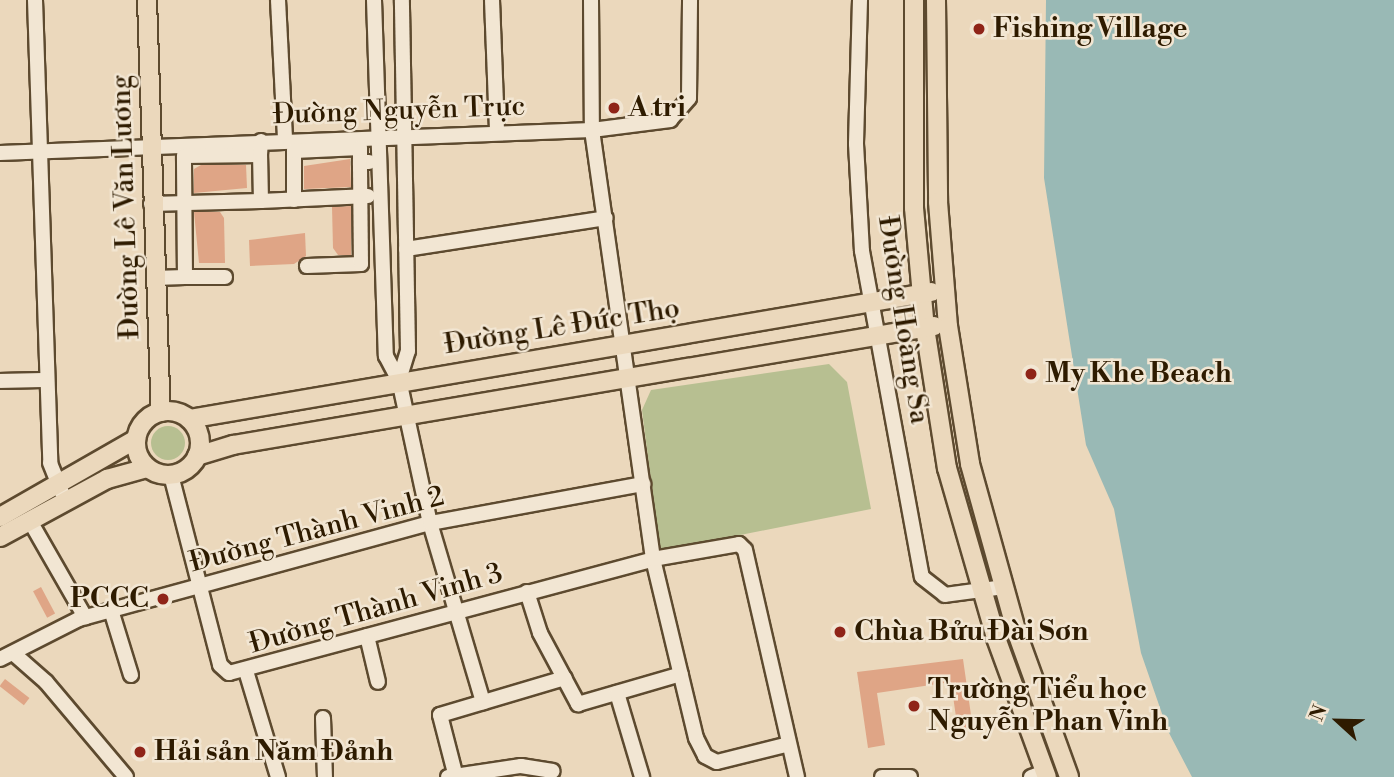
<!DOCTYPE html>
<meta charset="utf-8">
<style>
body{margin:0}
#map{position:relative;width:1394px;height:777px;overflow:hidden;background:#ebd8bc;font-family:"Libre Bodoni",serif}
div>[style]{position:absolute}
.green>*{inset:0;background:#b7bf91}
.round{border-radius:50%}
.water>*{inset:0;background:#99b9b5}
.building>*{inset:0;background:#dfa586;transform-origin:0 0}
.roads{filter:drop-shadow(2px 0 #5d4a2f) drop-shadow(-2px 0 #5d4a2f) drop-shadow(0 2px #5d4a2f) drop-shadow(0 -2px #5d4a2f)}
.minor>*{height:14px;margin:-7px;padding:0 7px;transform-origin:7px;border-radius:7px;background:#f2e6d3}
.major>*{height:18px;margin:-9px;padding:0 9px;transform-origin:9px;border-radius:9px;background:#ebd8bc}
.major>.ring{margin:-9px;padding:0;box-sizing:content-box;background:none;border:18px solid #ebd8bc;border-radius:50%}
.dots>*{width:19px;height:19px;translate:-50% -50%;box-sizing:border-box;border:4px solid #f2e6d3;border-radius:50%}
span{translate:-50% -50%;white-space:nowrap;text-align:center;line-height:1.15;-webkit-text-stroke:5px #f2e6d3;paint-order:stroke}
.poi-label{font-size:28px;color:#2e1b00;font-weight:700}
.left{translate:0 -50%;text-align:left}
.right{translate:-100% -50%;text-align:right}
.street-label{font-size:28px;color:#2e1b00}
.north{position:absolute;left:1303px;top:686px;width:70px;height:70px;-webkit-text-stroke:5px #f2e6d3;paint-order:stroke;rotate:292deg;font-size:19px;font-weight:700;line-height:28px;text-align:center;color:#2e1b00}
.north::after{content:'';display:block;margin:auto;width:24px;height:32px;background:#2e1b00;clip-path:polygon(50% 0,100% 100%,50% 72%,0 100%)}
</style>
<div id="map">
<div class="green">
<i style="clip-path:polygon(829px 364px,847px 382px,871px 509px,660px 551px,642px 410px,651px 390px)"></i>
<i class="round" style="left:151px;top:426px;width:34px;height:34px"></i>
</div>
<div class="water">
<i style="clip-path:polygon(1046px 0,1394px 0,1394px 777px,1192px 777px,1168px 731px,1141px 653px,1114px 509px,1086px 445px,1044px 178px)"></i>
</div>
<div class="building">
<i style="clip-path:polygon(350px 159px,351px 187px,304px 189px,304px 166px)"></i>
<i style="clip-path:polygon(201px 165px,246px 165px,247px 188px,194px 193px,194px 169px)"></i>
<i style="clip-path:polygon(351px 206px,351px 255px,338px 255px,333px 248px,332px 207px)"></i>
<i style="clip-path:polygon(194px 212px,220px 212px,224px 218px,225px 263px,199px 263px)"></i>
<i style="clip-path:polygon(305px 233px,306px 256px,294px 264px,250px 266px,249px 240px)"></i>
<i style="left:41px;top:587px;width:30px;height:9px;rotate:62deg"></i>
<i style="clip-path:polygon(963px 659px,973px 729px,958px 731px,951px 682px,877px 693px,885px 745px,868px 748px,857px 672px)"></i>
<i style="left:5px;top:679px;width:31px;height:9px;rotate:38deg"></i>
</div>
<div class="roads">
<div class="minor">
<i style="left:35px;top:0;width:463px;rotate:88.1deg"></i>
<i style="left:50px;top:463px;width:32px;rotate:68deg"></i>
<i style="left:278px;top:0;width:139px;rotate:87.1deg"></i>
<i style="left:374px;top:0;width:356px;rotate:88.1deg"></i>
<i style="left:386px;top:356px;width:27px;rotate:62deg"></i>
<i style="left:399px;top:380px;width:146px;rotate:77.8deg"></i>
<i style="left:430px;top:523px;width:187px;rotate:73.5deg"></i>
<i style="left:492px;top:0;width:133px;rotate:87.8deg"></i>
<i style="left:591px;top:0;width:130px;rotate:89.6deg"></i>
<i style="left:592px;top:130px;width:433px;rotate:81.9deg"></i>
<i style="left:653px;top:559px;width:184px;rotate:76.5deg"></i>
<i style="left:696px;top:738px;width:20px;rotate:63deg"></i>
<i style="left:705px;top:756px;width:13px;rotate:27deg"></i>
<i style="left:717px;top:762px;width:74px;rotate:-14deg"></i>
<i style="left:860px;top:0;width:144px;rotate:91.6deg"></i>
<i style="left:856px;top:144px;width:107px;rotate:86.8deg"></i>
<i style="left:862px;top:251px;width:331px;rotate:79.6deg"></i>
<i style="left:922px;top:577px;width:29px;rotate:38deg"></i>
<i style="left:945px;top:595px;width:60px;rotate:-7.7deg"></i>
<i style="left:0;top:153px;width:592px;rotate:-2.22deg"></i>
<i style="left:592px;top:130px;width:79px;rotate:-7.3deg"></i>
<i style="left:670px;top:120px;width:29px;rotate:-49deg"></i>
<i style="left:689px;top:98px;width:98px;rotate:-89.4deg"></i>
<i style="left:294px;top:200px;width:49px;rotate:-90deg"></i>
<i style="left:294px;top:151px;width:66px;rotate:-2.6deg"></i>
<i style="left:360px;top:148px;width:14px;rotate:90deg"></i>
<i style="left:360px;top:162px;width:9px"></i>
<i style="left:261px;top:201px;width:107px;rotate:-2.7deg"></i>
<i style="left:151px;top:204px;width:110px;rotate:-1.6deg"></i>
<i style="left:261px;top:201px;width:46px;rotate:-91.2deg"></i>
<i style="left:406px;top:249px;width:202px;rotate:-8.8deg"></i>
<i style="left:307px;top:266px;width:54px;rotate:-2.1deg"></i>
<i style="left:361px;top:264px;width:102px;rotate:-90.6deg"></i>
<i style="left:225px;top:277px;width:40px;rotate:180deg"></i>
<i style="left:185px;top:277px;width:121px;rotate:-90.5deg"></i>
<i style="left:184px;top:156px;width:76px;rotate:-0.8deg"></i>
<i style="left:260px;top:155px;width:14px;rotate:-86deg"></i>
<i style="left:154px;top:278px;width:31px;rotate:-2deg"></i>
<i style="left:399px;top:380px;width:30px;rotate:-73deg"></i>
<i style="left:408px;top:351px;width:351px;rotate:-91deg"></i>
<i style="left:0;top:381px;width:47px;rotate:-1.2deg"></i>
<i style="left:171px;top:475px;width:196px;rotate:75.5deg"></i>
<i style="left:220px;top:665px;width:12px;rotate:42deg"></i>
<i style="left:229px;top:673px;width:439px;rotate:-15deg"></i>
<i style="left:653px;top:559px;width:87px;rotate:-9.9deg"></i>
<i style="left:739px;top:544px;width:8px;rotate:45deg"></i>
<i style="left:745px;top:550px;width:233px;rotate:77.1deg"></i>
<i style="left:30px;top:521px;width:111px;rotate:60.2deg"></i>
<i style="left:527px;top:592px;width:43px;rotate:72.4deg"></i>
<i style="left:540px;top:633px;width:81px;rotate:61.8deg"></i>
<i style="left:578px;top:704px;width:107px;rotate:-16.2deg"></i>
<i style="left:111px;top:610px;width:68px;rotate:72.9deg"></i>
<i style="left:367px;top:636px;width:47px;rotate:76.6deg"></i>
<i style="left:13px;top:653px;width:44px;rotate:41.3deg"></i>
<i style="left:46px;top:682px;width:124px;rotate:49.9deg"></i>
<i style="left:0;top:659px;width:89px;rotate:-26.9deg"></i>
<i style="left:79px;top:619px;width:364px;rotate:-15.3deg"></i>
<i style="left:430px;top:523px;width:217px;rotate:-10.4deg"></i>
<i style="left:246px;top:671px;width:111px;rotate:73.2deg"></i>
<i style="left:617px;top:693px;width:88px;rotate:73.4deg"></i>
<i style="left:323px;top:718px;width:59px;rotate:88.1deg"></i>
<i style="left:448px;top:777px;width:74px;rotate:-8.6deg"></i>
<i style="left:521px;top:766px;width:32px;rotate:9deg"></i>
<i style="left:456px;top:777px;width:64px;rotate:-104.5deg"></i>
<i style="left:440px;top:715px;width:130px;rotate:-16.5deg"></i>
<i style="left:882px;top:777px;width:28px"></i>
<i style="left:1031px;top:777px;width:15px;rotate:-20deg"></i>
</div>
<div class="major">
<i style="left:147px;top:0;width:412px;rotate:88.1deg"></i>
<i style="left:914px;top:0;width:208px;rotate:90deg"></i>
<i style="left:914px;top:208px;width:121px;rotate:84.8deg"></i>
<i style="left:925px;top:328px;width:142px;rotate:81.1deg"></i>
<i style="left:947px;top:468px;width:177px;rotate:73.9deg"></i>
<i style="left:996px;top:638px;width:148px;rotate:69.9deg"></i>
<i style="left:936px;top:0;width:202px;rotate:89.4deg"></i>
<i style="left:938px;top:202px;width:124px;rotate:85.4deg"></i>
<i style="left:948px;top:326px;width:140px;rotate:80.9deg"></i>
<i style="left:970px;top:464px;width:175px;rotate:74.5deg"></i>
<i style="left:1017px;top:633px;width:153px;rotate:70.1deg"></i>
<i class="ring" style="left:136px;top:411px;width:46px;height:46px"></i>
<i style="left:189px;top:419px;width:753px;rotate:-9.71deg"></i>
<i style="left:197px;top:456px;width:38px;rotate:-17deg"></i>
<i style="left:233px;top:445px;width:711px;rotate:-9.63deg"></i>
<i style="left:0;top:517px;width:157px;rotate:-29.8deg"></i>
<i style="left:0;top:537px;width:122px;rotate:-28.5deg"></i>
<i style="left:107px;top:479px;width:41px;rotate:-15.4deg"></i>
</div>
</div>
<div class="dots">
<i style="left:979px;top:29px;background:#8f2418"></i>
<i style="left:614px;top:108px;background:#8f2418"></i>
<i style="left:1031px;top:374px;background:#8f2418"></i>
<i style="left:163px;top:599px;background:#8f2418"></i>
<i style="left:840px;top:632px;background:#8f2418"></i>
<i style="left:914px;top:706px;background:#8f2418"></i>
<i style="left:140px;top:752px;background:#8f2418"></i>
</div>
<div class="poi-label">
<span class="left" style="left:993px;top:29px">Fishing Village</span>
<span class="left" style="left:628px;top:108px">A tri</span>
<span class="left" style="left:1045px;top:374px">My Khe Beach</span>
<span class="right" style="left:149px;top:599px">PCCC</span>
<span class="left" style="left:854px;top:632px">Chùa Bửu Đài Sơn</span>
<span class="left" style="left:928px;top:706px">Trường Tiểu học<br>Nguyễn Phan Vinh</span>
<span class="left" style="left:154px;top:752px">Hải sản Năm Đảnh</span>
</div>
<div class="street-label">
<span style="left:399px;top:111px;rotate:-2deg">Đường Nguyễn Trực</span>
<span style="left:126px;top:207px;rotate:-92deg">Đường Lê Văn Lương</span>
<span style="left:903px;top:320px;rotate:81deg">Đường Hoàng Sa</span>
<span style="left:562px;top:327px;rotate:-9deg">Đường Lê Đức Thọ</span>
<span style="left:317px;top:530px;rotate:-15deg">Đường Thành Vinh 2</span>
<span style="left:376px;top:609px;rotate:-16deg">Đường Thành Vinh 3</span>
</div>
<div class="north">N</div>
</div>
